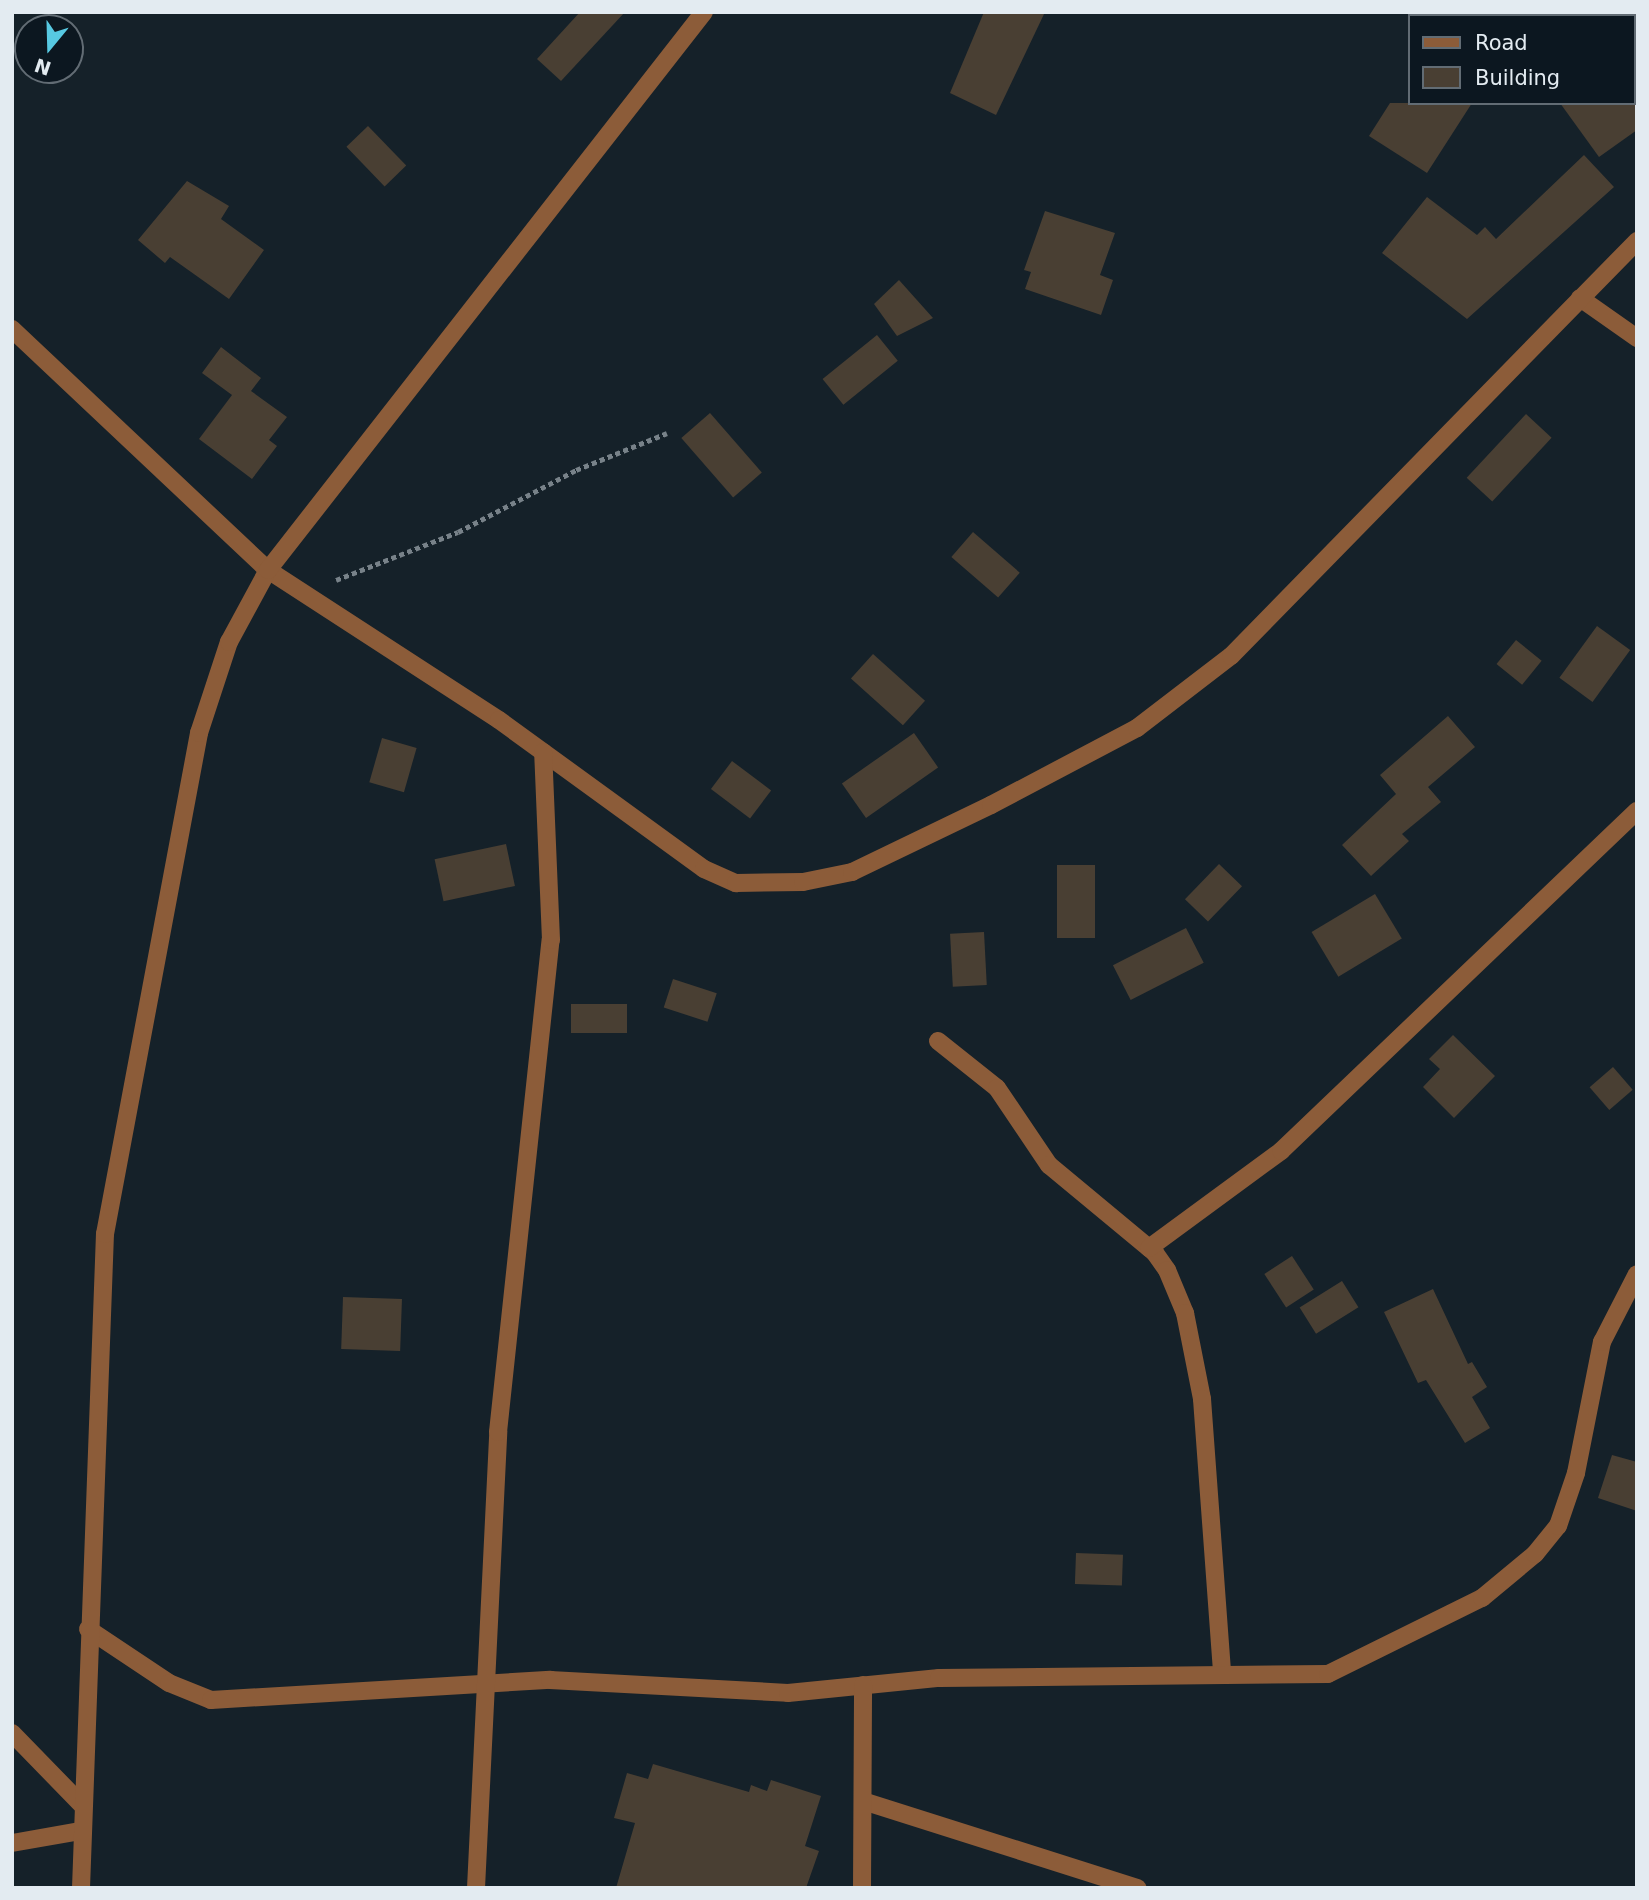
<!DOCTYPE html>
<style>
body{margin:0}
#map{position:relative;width:1649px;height:1900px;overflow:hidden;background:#152129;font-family:"DejaVu Sans",sans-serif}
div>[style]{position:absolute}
.building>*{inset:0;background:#493f33;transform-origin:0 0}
.path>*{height:4.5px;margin-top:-2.25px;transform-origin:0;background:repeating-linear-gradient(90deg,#788289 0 5px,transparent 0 8.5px)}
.street>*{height:18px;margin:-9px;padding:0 9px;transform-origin:9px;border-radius:9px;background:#8c5c39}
span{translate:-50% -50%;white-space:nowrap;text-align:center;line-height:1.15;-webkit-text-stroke:5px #0c1720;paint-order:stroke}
.frame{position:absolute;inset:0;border:14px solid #e3ebf1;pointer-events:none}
.legend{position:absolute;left:1408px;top:14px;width:228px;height:91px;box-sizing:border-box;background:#0c1720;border:2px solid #626c74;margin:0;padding:9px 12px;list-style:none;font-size:21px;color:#e3ebf1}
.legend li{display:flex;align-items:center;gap:14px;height:35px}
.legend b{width:35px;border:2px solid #626c74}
.north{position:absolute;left:14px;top:14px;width:70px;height:70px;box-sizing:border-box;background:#0c1720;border:2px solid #626c74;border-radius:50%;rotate:199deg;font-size:19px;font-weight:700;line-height:28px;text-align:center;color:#e3ebf1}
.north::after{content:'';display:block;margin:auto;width:24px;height:32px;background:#57c9e2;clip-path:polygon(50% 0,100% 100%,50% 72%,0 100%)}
</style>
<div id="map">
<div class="building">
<i style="clip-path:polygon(580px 12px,625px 12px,561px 81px,537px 59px)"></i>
<i style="clip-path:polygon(984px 12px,1045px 12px,996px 115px,950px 93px)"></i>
<i style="clip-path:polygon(1390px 103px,1472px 103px,1427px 173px,1369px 136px)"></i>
<i style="clip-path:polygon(1560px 103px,1637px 103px,1637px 130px,1599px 157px)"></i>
<i style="left:368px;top:126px;width:55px;height:30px;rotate:46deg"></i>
<i style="clip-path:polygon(1584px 155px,1614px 187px,1467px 319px,1382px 253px,1427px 197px,1477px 235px,1485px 227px,1496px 239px)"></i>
<i style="clip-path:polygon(187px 181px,229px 206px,221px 219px,264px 250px,229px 299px,170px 257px,165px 263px,138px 240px)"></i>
<i style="clip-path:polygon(1045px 211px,1115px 233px,1100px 275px,1113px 280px,1101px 315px,1025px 289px,1031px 272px,1024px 270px)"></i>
<i style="clip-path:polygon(899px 280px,933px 318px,897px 336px,874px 304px)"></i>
<i style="left:877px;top:335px;width:33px;height:70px;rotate:51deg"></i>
<i style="clip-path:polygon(221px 347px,261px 378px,251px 391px,287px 417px,269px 440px,277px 446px,252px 479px,199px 439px,232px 395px,202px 373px)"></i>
<i style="left:710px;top:413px;width:79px;height:38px;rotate:49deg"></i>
<i style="left:1526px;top:414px;width:35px;height:87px;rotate:43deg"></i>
<i style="left:973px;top:532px;width:62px;height:33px;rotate:41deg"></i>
<i style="left:1597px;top:626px;width:41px;height:64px;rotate:36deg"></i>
<i style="left:1516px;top:640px;width:33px;height:31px;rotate:39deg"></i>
<i style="left:873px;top:654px;width:70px;height:33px;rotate:42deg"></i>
<i style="clip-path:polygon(1448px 716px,1475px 747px,1428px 787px,1441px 802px,1402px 834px,1409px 841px,1371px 876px,1342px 845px,1396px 794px,1380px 775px)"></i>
<i style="left:914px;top:733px;width:42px;height:88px;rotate:55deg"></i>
<i style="left:382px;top:738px;width:36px;height:46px;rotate:16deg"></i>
<i style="left:732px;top:761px;width:49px;height:35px;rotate:37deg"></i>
<i style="left:506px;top:844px;width:43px;height:73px;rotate:78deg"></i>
<i style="left:1219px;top:864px;width:32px;height:49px;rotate:44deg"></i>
<i style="left:1057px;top:865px;width:38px;height:73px"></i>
<i style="left:1375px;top:894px;width:52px;height:74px;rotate:59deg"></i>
<i style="left:1186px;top:928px;width:39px;height:82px;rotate:63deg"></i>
<i style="left:984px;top:932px;width:53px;height:34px;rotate:87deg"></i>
<i style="left:673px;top:979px;width:46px;height:30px;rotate:18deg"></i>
<i style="left:571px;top:1004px;width:56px;height:29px"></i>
<i style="clip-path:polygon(1453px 1035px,1495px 1076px,1454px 1118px,1423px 1087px,1440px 1069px,1429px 1059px)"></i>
<i style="left:1613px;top:1067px;width:30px;height:31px;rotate:49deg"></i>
<i style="left:1292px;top:1256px;width:40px;height:33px;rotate:57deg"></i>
<i style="left:1342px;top:1281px;width:31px;height:50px;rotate:58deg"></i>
<i style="clip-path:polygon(1433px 1289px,1468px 1364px,1472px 1362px,1487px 1387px,1472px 1397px,1490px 1428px,1465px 1443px,1426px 1380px,1418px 1383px,1384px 1312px)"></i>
<i style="left:343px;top:1297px;width:59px;height:52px;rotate:2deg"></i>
<i style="clip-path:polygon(1612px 1455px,1637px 1462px,1637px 1511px,1598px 1498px)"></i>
<i style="left:1076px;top:1553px;width:47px;height:31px;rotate:2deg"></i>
<i style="clip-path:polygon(653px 1764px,749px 1792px,751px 1785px,767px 1791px,771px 1780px,821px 1796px,805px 1846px,819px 1851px,806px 1888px,616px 1888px,635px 1823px,614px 1818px,627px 1773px,648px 1779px)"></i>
</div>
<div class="path">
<i style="left:336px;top:580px;width:131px;rotate:-21.5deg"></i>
<i style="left:458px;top:532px;width:133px;rotate:-27.7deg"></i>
<i style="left:576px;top:470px;width:98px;rotate:-22.1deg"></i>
</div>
<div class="street">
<i style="left:1580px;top:298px;width:70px;rotate:35.1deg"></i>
<i style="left:12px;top:329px;width:352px;rotate:43.3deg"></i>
<i style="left:268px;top:570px;width:275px;rotate:33deg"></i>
<i style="left:499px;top:720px;width:253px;rotate:36deg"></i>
<i style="left:704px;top:869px;width:35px;rotate:24deg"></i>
<i style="left:736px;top:883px;width:67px;rotate:-0.9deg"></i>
<i style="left:803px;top:882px;width:50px;rotate:-11.5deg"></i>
<i style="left:852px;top:872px;width:154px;rotate:-25.7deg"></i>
<i style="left:991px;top:805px;width:165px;rotate:-27.8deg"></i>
<i style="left:1137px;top:728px;width:118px;rotate:-37.5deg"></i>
<i style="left:1231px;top:656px;width:581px;rotate:-45.63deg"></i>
<i style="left:938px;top:1041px;width:75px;rotate:38.5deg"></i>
<i style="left:997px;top:1088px;width:93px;rotate:56deg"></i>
<i style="left:1049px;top:1165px;width:138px;rotate:39.7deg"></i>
<i style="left:1155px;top:1253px;width:21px;rotate:55deg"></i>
<i style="left:1167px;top:1270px;width:47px;rotate:67.3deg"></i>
<i style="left:1185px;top:1313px;width:88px;rotate:78.8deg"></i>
<i style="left:1202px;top:1399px;width:276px;rotate:85.8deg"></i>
<i style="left:1149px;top:1248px;width:164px;rotate:-36.3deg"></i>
<i style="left:1281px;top:1151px;width:492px;rotate:-43.7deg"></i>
<i style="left:88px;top:1629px;width:97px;rotate:33.7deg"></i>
<i style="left:169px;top:1683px;width:45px;rotate:22deg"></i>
<i style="left:211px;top:1700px;width:340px;rotate:-3.4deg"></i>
<i style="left:550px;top:1680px;width:238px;rotate:3.1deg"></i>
<i style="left:788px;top:1693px;width:152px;rotate:-5.7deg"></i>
<i style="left:939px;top:1678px;width:389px;rotate:-0.6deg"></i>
<i style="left:1328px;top:1674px;width:172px;rotate:-26.3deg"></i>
<i style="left:1482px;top:1598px;width:69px;rotate:-39.7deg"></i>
<i style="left:1535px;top:1554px;width:36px;rotate:-51deg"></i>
<i style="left:1558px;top:1526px;width:56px;rotate:-71.2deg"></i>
<i style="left:1576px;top:1473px;width:134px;rotate:-78.8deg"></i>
<i style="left:1602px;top:1342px;width:76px;rotate:-62.8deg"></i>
<i style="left:12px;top:1733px;width:99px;rotate:45.8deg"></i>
<i style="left:863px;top:1801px;width:288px;rotate:17.6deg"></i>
<i style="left:12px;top:1843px;width:70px;rotate:-9.9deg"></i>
<i style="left:81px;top:1888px;width:654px;rotate:-87.9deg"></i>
<i style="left:105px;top:1234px;width:510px;rotate:-79.37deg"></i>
<i style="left:199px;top:733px;width:96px;rotate:-71.8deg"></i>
<i style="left:229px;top:642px;width:82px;rotate:-61.6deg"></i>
<i style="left:268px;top:570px;width:708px;rotate:-52deg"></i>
<i style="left:476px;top:1888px;width:457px;rotate:-87.2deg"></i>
<i style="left:498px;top:1432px;width:495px;rotate:-83.9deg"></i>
<i style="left:551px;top:940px;width:188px;rotate:-92.4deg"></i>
<i style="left:862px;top:1888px;width:203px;rotate:-89.7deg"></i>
</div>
<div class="frame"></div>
<ul class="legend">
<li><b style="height:9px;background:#8c5c39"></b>Road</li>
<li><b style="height:19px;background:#493f33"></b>Building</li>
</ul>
<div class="north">N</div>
</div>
